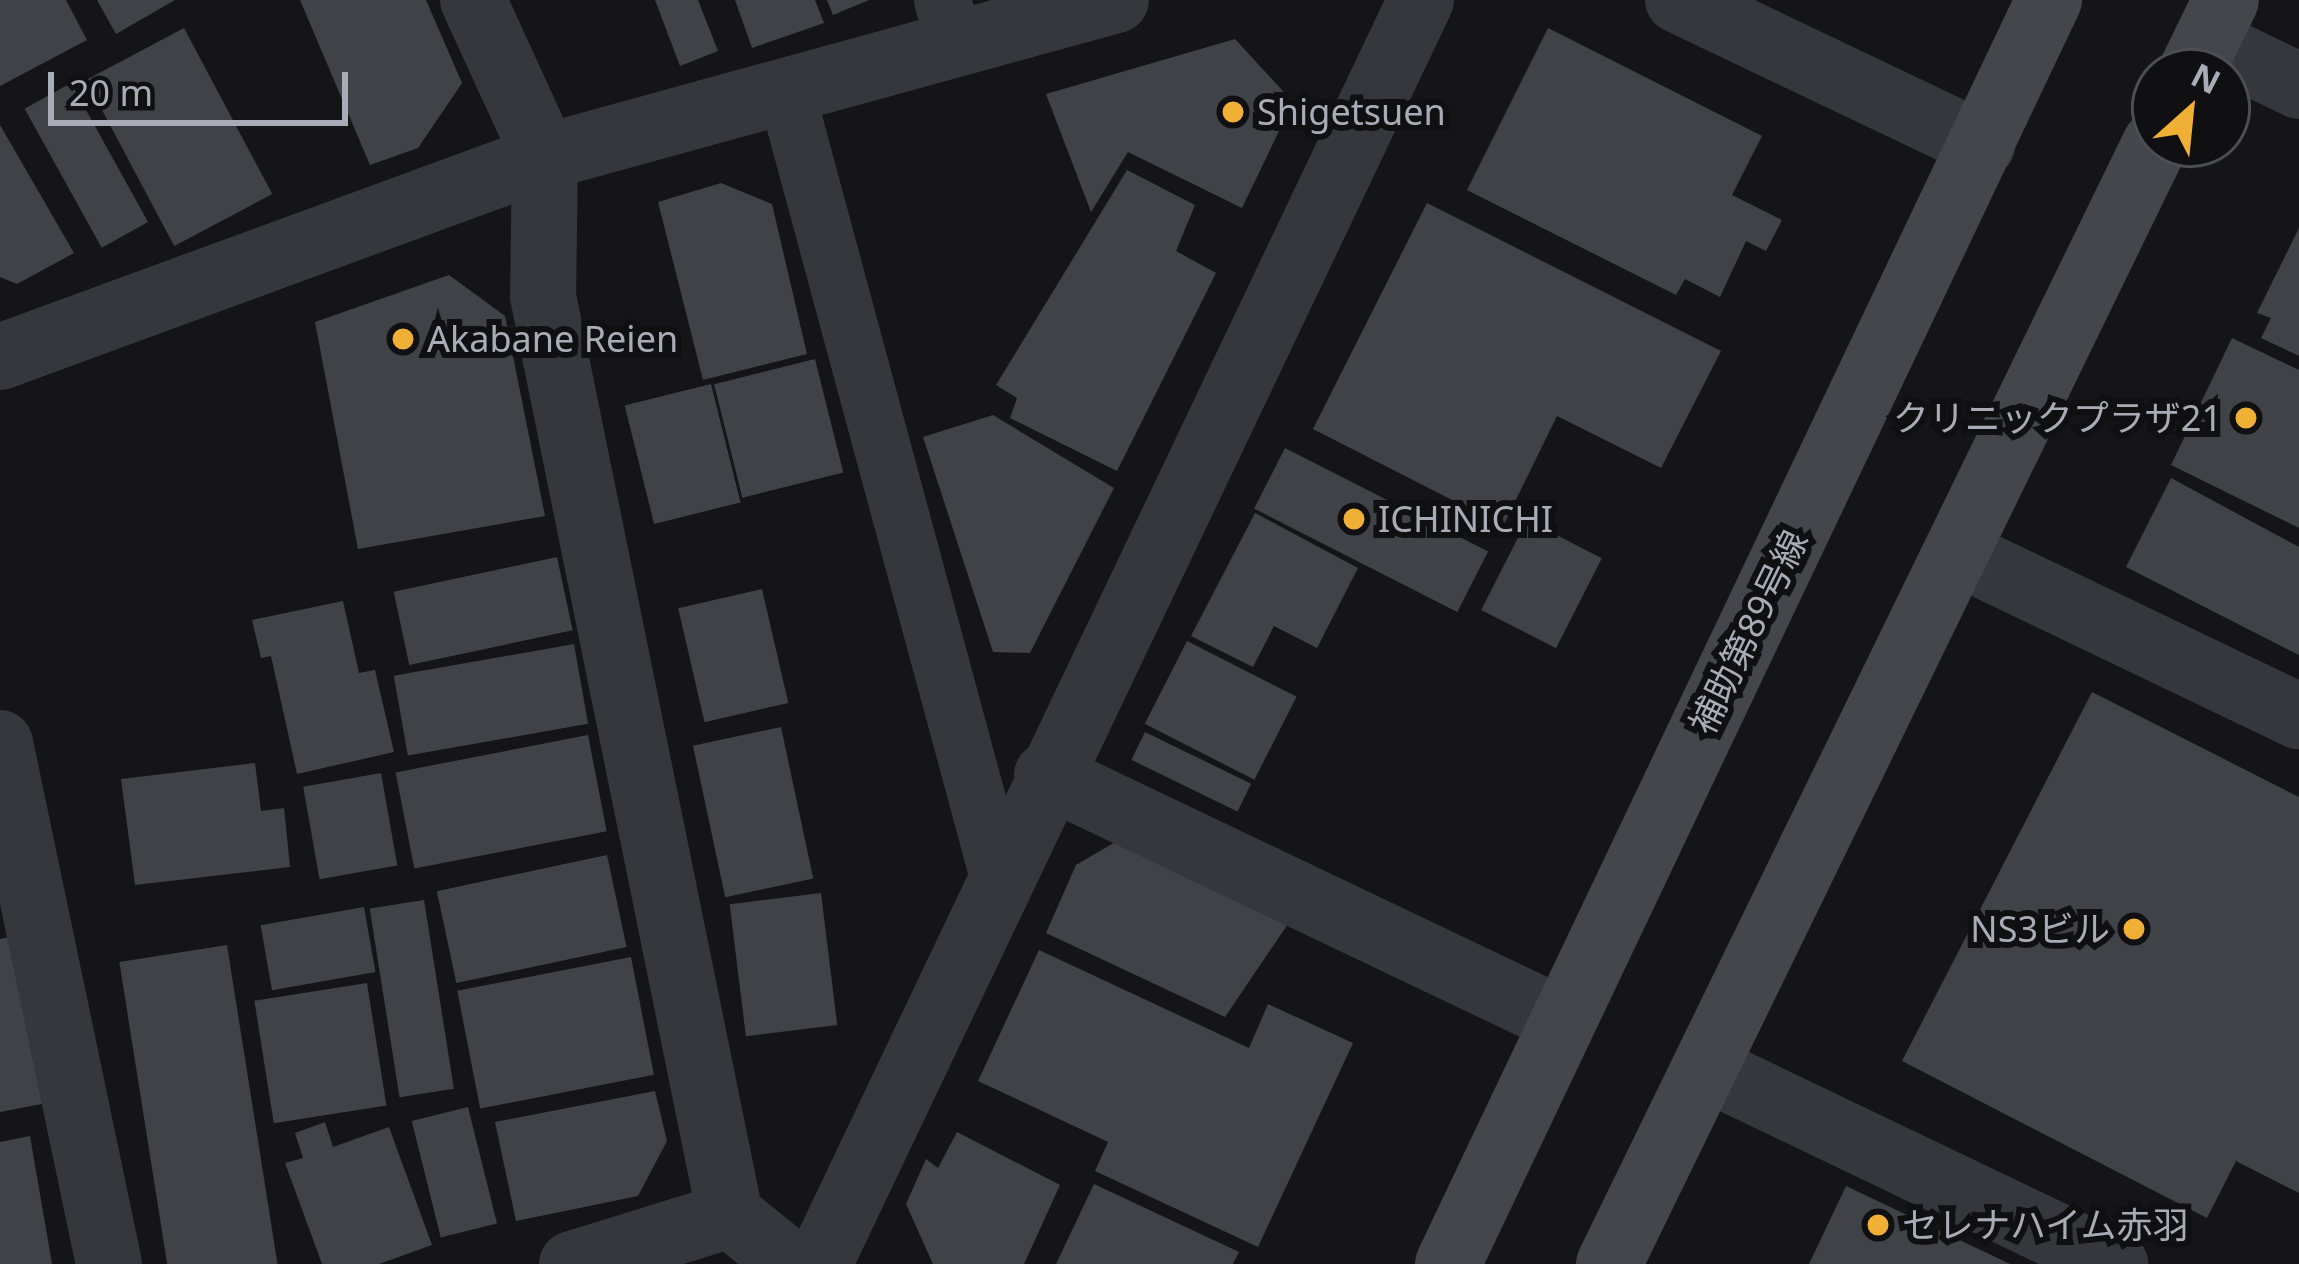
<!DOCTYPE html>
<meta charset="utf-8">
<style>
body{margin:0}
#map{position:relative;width:2299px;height:1264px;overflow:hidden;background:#151517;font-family:"Noto Sans","Noto Sans JP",sans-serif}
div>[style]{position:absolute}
.building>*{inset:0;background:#414247;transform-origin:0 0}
.lane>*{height:57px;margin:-28.5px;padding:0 28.5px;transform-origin:28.5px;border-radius:28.5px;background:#36373c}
.street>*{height:66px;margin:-33px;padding:0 33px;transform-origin:33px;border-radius:33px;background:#36373c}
.secondary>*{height:66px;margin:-33px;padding:0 33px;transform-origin:33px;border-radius:33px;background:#44464c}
.dots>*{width:33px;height:33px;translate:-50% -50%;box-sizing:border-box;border:6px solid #101012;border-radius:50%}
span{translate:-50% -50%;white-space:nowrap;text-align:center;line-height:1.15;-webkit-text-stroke:12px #101012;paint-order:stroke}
.poi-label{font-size:36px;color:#a7acb7}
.left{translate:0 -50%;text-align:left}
.right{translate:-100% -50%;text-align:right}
.street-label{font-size:36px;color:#a7acb7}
.north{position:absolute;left:2131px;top:48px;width:120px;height:120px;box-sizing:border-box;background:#101012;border:3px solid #4c4e54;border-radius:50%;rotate:27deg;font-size:33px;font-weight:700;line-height:48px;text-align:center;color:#a7acb7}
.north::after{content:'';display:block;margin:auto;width:42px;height:54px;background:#f0b035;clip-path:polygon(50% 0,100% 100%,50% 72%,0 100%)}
.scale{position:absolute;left:48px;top:72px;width:300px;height:54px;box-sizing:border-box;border:6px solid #a7acb7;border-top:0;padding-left:15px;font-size:36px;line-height:42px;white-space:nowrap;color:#a7acb7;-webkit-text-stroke:9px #101012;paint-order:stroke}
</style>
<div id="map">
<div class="building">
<i style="clip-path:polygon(0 0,66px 0,87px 40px,0 86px)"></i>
<i style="clip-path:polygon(97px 0,175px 0,116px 34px)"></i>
<i style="clip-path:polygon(300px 0,426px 0,462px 83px,418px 148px,370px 165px)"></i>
<i style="clip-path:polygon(655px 0,698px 0,718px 51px,680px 66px)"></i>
<i style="clip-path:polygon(735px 0,815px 0,824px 23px,752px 48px)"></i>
<i style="clip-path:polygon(827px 0,869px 0,833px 15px)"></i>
<i style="left:184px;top:28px;width:188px;height:111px;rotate:62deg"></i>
<i style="clip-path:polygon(1548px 28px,1762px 136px,1732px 195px,1782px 220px,1766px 251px,1746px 241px,1720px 297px,1685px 279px,1676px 295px,1467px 190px)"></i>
<i style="clip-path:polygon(1235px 39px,1293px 102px,1242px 208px,1128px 152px,1091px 212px,1046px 94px)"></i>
<i style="left:71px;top:83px;width:159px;height:53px;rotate:61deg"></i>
<i style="clip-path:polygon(0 125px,74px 253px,17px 284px,0 277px)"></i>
<i style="clip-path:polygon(1127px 170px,1195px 205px,1176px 251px,1216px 273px,1117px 471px,1010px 418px,1017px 398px,996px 385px)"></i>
<i style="clip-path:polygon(721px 183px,772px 204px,807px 354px,703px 380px,658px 202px)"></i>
<i style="clip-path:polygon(1427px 203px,1721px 351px,1661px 468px,1557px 416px,1503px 526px,1313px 429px)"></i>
<i style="clip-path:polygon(2299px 228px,2299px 356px,2261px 338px,2271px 318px,2257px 313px)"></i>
<i style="clip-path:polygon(449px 275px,505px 316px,545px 516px,358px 549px,315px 322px)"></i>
<i style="clip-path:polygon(2232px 338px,2299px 370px,2299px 528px,2171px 465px)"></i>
<i style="left:815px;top:359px;width:117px;height:104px;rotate:76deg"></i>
<i style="left:711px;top:384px;width:122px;height:89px;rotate:76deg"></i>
<i style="clip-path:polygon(993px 415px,1114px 488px,1030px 653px,993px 652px,923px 437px)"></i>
<i style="left:1285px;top:448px;width:228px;height:68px;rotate:27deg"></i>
<i style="clip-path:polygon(2171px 478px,2299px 547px,2299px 655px,2126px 567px)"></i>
<i style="clip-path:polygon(1255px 513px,1358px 568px,1317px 648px,1274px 626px,1253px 667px,1191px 636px)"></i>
<i style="left:1527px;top:520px;width:84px;height:101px;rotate:27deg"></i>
<i style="left:557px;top:557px;width:75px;height:167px;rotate:78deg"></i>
<i style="left:762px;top:589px;width:117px;height:86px;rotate:77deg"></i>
<i style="clip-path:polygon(343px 601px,359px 673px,375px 670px,394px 752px,297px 774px,271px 656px,261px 658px,252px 620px)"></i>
<i style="left:1187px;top:641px;width:123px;height:93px;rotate:27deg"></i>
<i style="left:574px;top:644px;width:81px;height:183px;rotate:80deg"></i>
<i style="clip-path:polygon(2092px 692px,2299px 797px,2299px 1193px,2236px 1161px,2207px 1218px,1902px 1061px)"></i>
<i style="left:781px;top:727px;width:155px;height:90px;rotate:78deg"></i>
<i style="left:1145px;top:732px;width:118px;height:31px;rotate:26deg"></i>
<i style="left:588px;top:735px;width:98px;height:196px;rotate:79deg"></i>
<i style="clip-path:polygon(255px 763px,261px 811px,284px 808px,290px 867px,135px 885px,121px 779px)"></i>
<i style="left:381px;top:773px;width:94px;height:79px;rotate:80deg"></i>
<i style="clip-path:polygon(1117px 841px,1288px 924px,1225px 1017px,1046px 933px,1076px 865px)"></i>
<i style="left:607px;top:855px;width:94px;height:174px;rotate:78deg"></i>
<i style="left:821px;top:893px;width:133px;height:92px;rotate:83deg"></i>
<i style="left:424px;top:900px;width:191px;height:55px;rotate:81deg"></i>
<i style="left:364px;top:907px;width:66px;height:105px;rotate:80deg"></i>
<i style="clip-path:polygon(10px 937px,42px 1104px,0 1112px,0 939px)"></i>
<i style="left:227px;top:945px;width:323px;height:109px;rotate:81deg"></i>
<i style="clip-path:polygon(1039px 950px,1249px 1048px,1268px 1004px,1353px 1043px,1258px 1247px,1095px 1171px,1108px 1142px,978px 1081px)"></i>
<i style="left:631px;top:957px;width:120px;height:177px;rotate:79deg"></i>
<i style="left:367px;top:983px;width:124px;height:114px;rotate:81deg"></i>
<i style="clip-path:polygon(655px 1091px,667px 1141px,638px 1196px,516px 1221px,495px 1122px)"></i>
<i style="left:468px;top:1107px;width:120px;height:58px;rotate:76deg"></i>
<i style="clip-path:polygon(325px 1122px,333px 1147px,389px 1127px,432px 1245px,379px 1264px,322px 1264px,285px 1163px,303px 1158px,295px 1133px)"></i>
<i style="clip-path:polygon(957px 1132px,1060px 1185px,1024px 1264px,933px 1264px,906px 1204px,926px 1159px,938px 1168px)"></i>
<i style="clip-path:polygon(30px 1136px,52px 1264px,0 1264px,0 1142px)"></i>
<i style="clip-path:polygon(1094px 1184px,1239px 1252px,1233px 1264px,1056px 1264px)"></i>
<i style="clip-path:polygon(1846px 1186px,2010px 1264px,1809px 1264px)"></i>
</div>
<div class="lane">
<i style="left:942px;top:0;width:48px;rotate:73.1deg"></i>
<i style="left:787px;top:96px;width:809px;rotate:74.88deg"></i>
</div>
<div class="street">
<i style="left:473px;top:0;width:173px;rotate:65.4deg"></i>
<i style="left:545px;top:157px;width:139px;rotate:90.8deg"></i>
<i style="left:543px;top:296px;width:938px;rotate:78.5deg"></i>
<i style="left:1678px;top:0;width:337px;rotate:25.5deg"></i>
<i style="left:2206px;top:41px;width:103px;rotate:25.8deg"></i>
<i style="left:0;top:357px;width:581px;rotate:-20.15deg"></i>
<i style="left:545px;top:157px;width:592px;rotate:-15.37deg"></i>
<i style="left:1956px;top:552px;width:380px;rotate:25.6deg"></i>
<i style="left:0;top:743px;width:532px;rotate:78.18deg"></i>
<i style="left:1047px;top:775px;width:569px;rotate:25.48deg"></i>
<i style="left:1706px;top:1068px;width:454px;rotate:25.6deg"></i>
<i style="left:572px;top:1264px;width:165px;rotate:-17.2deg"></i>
<i style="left:730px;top:1215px;width:78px;rotate:38.8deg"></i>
<i style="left:819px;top:1264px;width:1400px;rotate:-64.53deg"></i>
</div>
<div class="secondary">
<i style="left:2191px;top:72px;width:80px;rotate:-64.1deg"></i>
<i style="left:1448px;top:1264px;width:1400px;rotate:-64.57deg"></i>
<i style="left:1609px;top:1264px;width:1246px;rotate:-64.01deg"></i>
</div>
<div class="dots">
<i style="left:1233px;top:112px;background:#f0b035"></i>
<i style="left:403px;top:339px;background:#f0b035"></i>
<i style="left:2246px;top:418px;background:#f0b035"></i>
<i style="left:1354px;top:519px;background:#f0b035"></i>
<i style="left:2134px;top:929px;background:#f0b035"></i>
<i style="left:1878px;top:1225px;background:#f0b035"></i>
</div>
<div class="poi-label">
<span class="left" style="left:1257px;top:112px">Shigetsuen</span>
<span class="left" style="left:427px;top:339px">Akabane Reien</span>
<span class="right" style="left:2222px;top:418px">クリニックプラザ21</span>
<span class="left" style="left:1378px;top:519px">ICHINICHI</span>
<span class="right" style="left:2110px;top:929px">NS3ビル</span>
<span class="left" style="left:1902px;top:1225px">セレナハイム赤羽</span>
</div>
<div class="street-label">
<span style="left:1748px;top:632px;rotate:-64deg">補助第89号線</span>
</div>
<div class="north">N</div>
<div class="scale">20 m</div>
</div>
